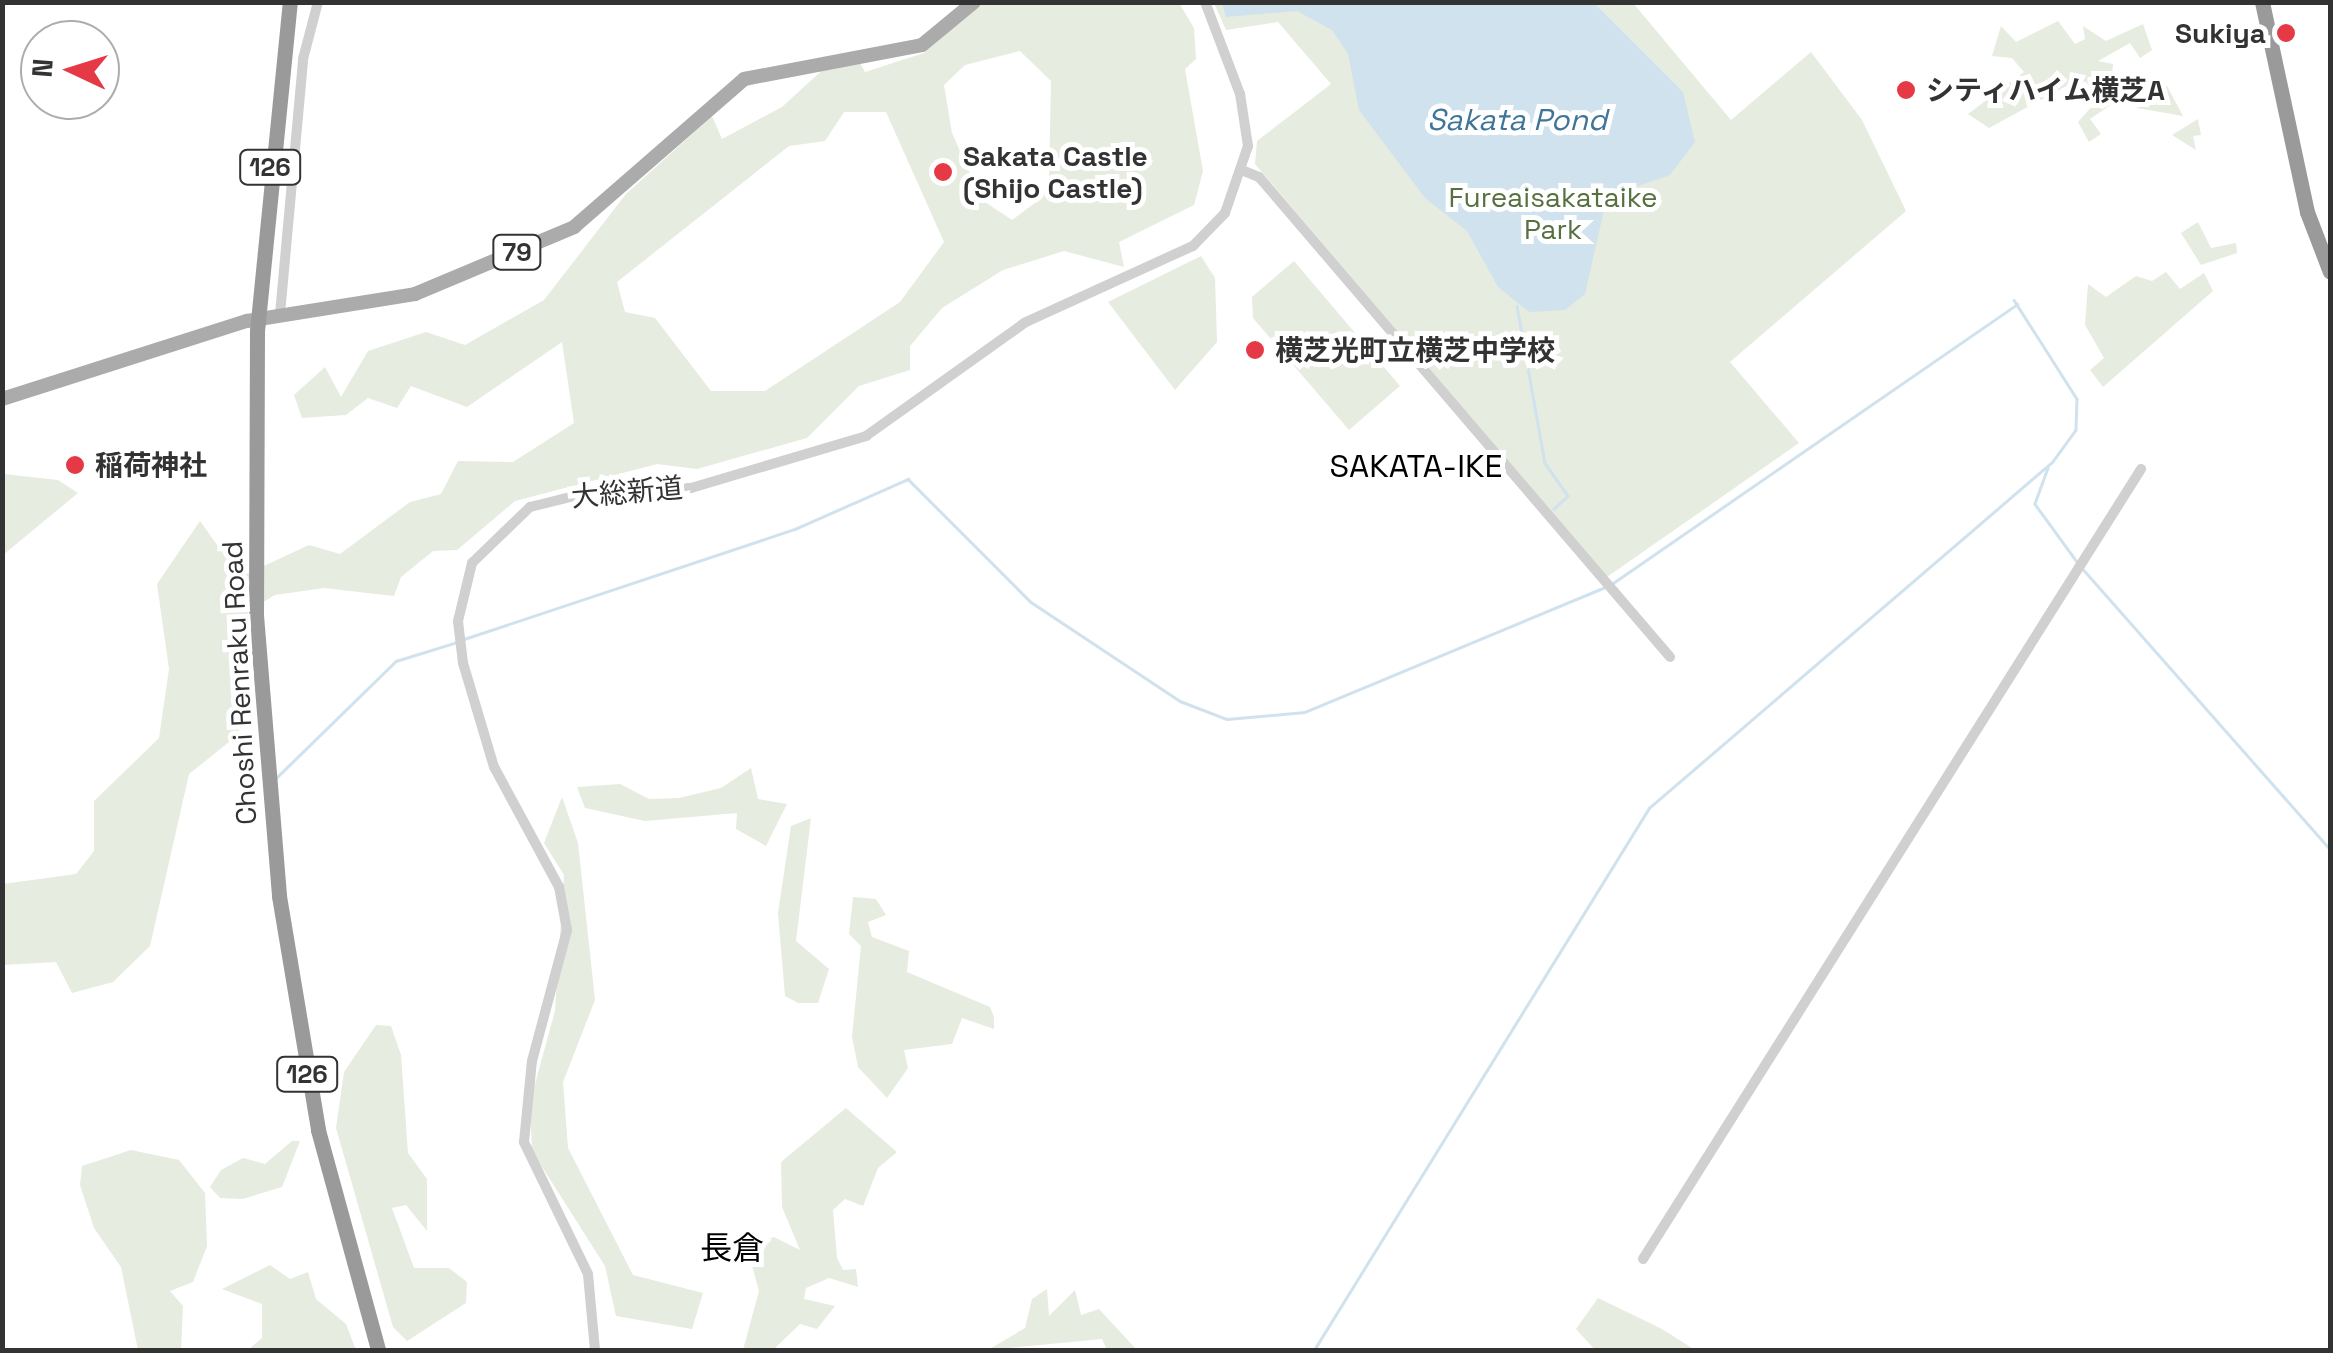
<!DOCTYPE html>
<meta charset="utf-8">
<style>
body{margin:0}
#map{position:relative;width:2333px;height:1353px;overflow:hidden;background:#fff;font-family:"Space Grotesk","Noto Sans JP",sans-serif}
div>[style]{position:absolute}
.green>*{inset:0;background:#e6ecdf}
.water>*{inset:0;background:#cfe2ee}
.stream>*{height:2.5px;margin:-1.25px;padding:0 1.25px;transform-origin:1.25px;border-radius:1.25px;background:#cfe2ee}
.minor>*{height:10px;margin:-5px;padding:0 5px;transform-origin:5px;border-radius:5px;background:#d0d0d0}
.major>*{height:14px;margin:-7px;padding:0 7px;transform-origin:7px;border-radius:7px;background:#ababab}
.highway>*{height:15px;margin:-7.5px;padding:0 7.5px;transform-origin:7.5px;border-radius:7.5px;background:#9a9a9a}
.highway-bridge>*{height:15px;margin:-7.5px;padding:0 7.5px;transform-origin:7.5px;border-radius:7.5px;background:#9a9a9a}
.dots>*{width:28px;height:28px;translate:-50% -50%;box-sizing:border-box;border:5px solid #fff;border-radius:50%}
span{translate:-50% -50%;white-space:nowrap;text-align:center;line-height:1.15;-webkit-text-stroke:10px #fff;paint-order:stroke}
.shield-label span{padding:2px 8px;background:#fff;border:2px solid;border-radius:8px;-webkit-text-stroke-width:0}
.shield-label{font-size:25px;color:#333;font-weight:700}
.poi-label{font-size:28px;color:#333;font-weight:700}
.right{translate:-100% -50%;text-align:right}
.left{translate:0 -50%;text-align:left}
.park-label{font-size:28px;color:#56703f}
.street-label{font-size:28px;color:#333}
.water-label{font-size:30px;color:#3f7597;font-style:italic}
.quarter-label{font-size:32px;color:#000}
.frame{position:absolute;inset:0;border:5px solid #333;pointer-events:none}
.north{position:absolute;left:20px;top:20px;width:100px;height:100px;box-sizing:border-box;background:#fff;border:2px solid #adadad;border-radius:50%;rotate:274deg;font-size:28px;font-weight:700;line-height:40px;text-align:center;color:#333}
.north::after{content:'';display:block;margin:auto;width:35px;height:45px;background:#e63946;clip-path:polygon(50% 0,100% 100%,50% 72%,0 100%)}
</style>
<div id="map">
<div class="green">
<i style="clip-path:polygon(evenodd,981px 3px,1179px 3px,1194px 28px,1196px 59px,1185px 69px,1203px 171px,1194px 205px,1119px 242px,1124px 267px,1064px 251px,1003px 270px,942px 308px,910px 346px,910px 370px,859px 386px,807px 438px,697px 469px,657px 464px,515px 501px,457px 550px,433px 551px,401px 577px,394px 596px,324px 588px,275px 595px,248px 611px,250px 711px,234px 738px,189px 774px,150px 946px,113px 982px,72px 993px,56px 962px,3px 965px,3px 884px,76px 874px,94px 851px,94px 801px,159px 738px,169px 669px,157px 584px,200px 521px,240px 577px,309px 545px,340px 554px,410px 502px,441px 494px,458px 461px,513px 462px,574px 423px,562px 342px,467px 407px,411px 386px,397px 408px,368px 398px,346px 415px,302px 418px,294px 395px,325px 367px,341px 397px,368px 351px,426px 332px,465px 345px,544px 300px,626px 194px,712px 116px,722px 139px,782px 107px,829px 64px,859px 61px,865px 72px,924px 53px,981px 3px,1020px 51px,1051px 81px,1049px 179px,1043px 197px,1012px 220px,982px 200px,952px 133px,944px 85px,965px 65px,1020px 51px,981px 3px,844px 112px,886px 112px,944px 242px,900px 302px,765px 391px,711px 391px,655px 318px,625px 312px,617px 282px,789px 146px,825px 141px,844px 112px)"></i>
<i style="clip-path:polygon(1214px 3px,1633px 3px,1731px 120px,1811px 52px,1862px 120px,1906px 211px,1730px 362px,1799px 443px,1607px 577px,1255px 164px,1257px 141px,1331px 84px,1278px 22px,1226px 30px)"></i>
<i style="clip-path:polygon(2058px 21px,2075px 44px,2085px 39px,2083px 26px,2106px 41px,2143px 24px,2152px 50px,2140px 58px,2130px 43px,2098px 61px,2113px 64px,2111px 91px,2130px 81px,2133px 90px,2090px 119px,2101px 134px,2089px 142px,2078px 122px,2095px 103px,2081px 78px,1989px 128px,1968px 114px,2024px 72px,2012px 58px,1992px 56px,2001px 26px,2016px 42px)"></i>
<i style="clip-path:polygon(2167px 86px,2183px 116px,2137px 108px,2146px 97px)"></i>
<i style="clip-path:polygon(2198px 119px,2201px 135px,2193px 136px,2196px 150px,2172px 135px)"></i>
<i style="clip-path:polygon(2198px 222px,2211px 248px,2236px 243px,2237px 253px,2201px 265px,2181px 233px)"></i>
<i style="clip-path:polygon(1201px 256px,1215px 278px,1217px 342px,1175px 390px,1108px 302px)"></i>
<i style="clip-path:polygon(1294px 261px,1400px 386px,1349px 430px,1253px 318px,1252px 297px)"></i>
<i style="clip-path:polygon(2166px 272px,2180px 289px,2204px 273px,2213px 291px,2103px 387px,2090px 370px,2104px 358px,2085px 325px,2088px 284px,2106px 297px,2136px 276px,2152px 281px)"></i>
<i style="clip-path:polygon(3px 474px,58px 480px,78px 493px,3px 555px)"></i>
<i style="clip-path:polygon(751px 768px,758px 799px,787px 804px,766px 846px,736px 829px,737px 813px,645px 821px,585px 808px,577px 787px,620px 784px,649px 799px,679px 798px,721px 788px)"></i>
<i style="clip-path:polygon(562px 797px,578px 843px,595px 1000px,563px 1082px,568px 1148px,633px 1275px,703px 1293px,692px 1329px,616px 1316px,605px 1266px,532px 1151px,530px 1102px,555px 1011px,564px 875px,544px 843px)"></i>
<i style="clip-path:polygon(811px 818px,796px 941px,829px 969px,818px 1003px,798px 1003px,785px 996px,778px 913px,791px 826px)"></i>
<i style="clip-path:polygon(853px 897px,876px 899px,886px 915px,868px 922px,872px 937px,909px 951px,907px 972px,990px 1007px,994px 1017px,994px 1029px,962px 1018px,952px 1044px,904px 1050px,908px 1068px,887px 1098px,858px 1067px,852px 1037px,861px 946px,849px 934px)"></i>
<i style="clip-path:polygon(376px 1025px,391px 1026px,401px 1055px,408px 1153px,427px 1179px,427px 1231px,406px 1205px,392px 1208px,414px 1268px,449px 1268px,467px 1282px,466px 1303px,407px 1341px,393px 1327px,336px 1128px,344px 1072px)"></i>
<i style="clip-path:polygon(846px 1108px,897px 1152px,878px 1168px,863px 1206px,845px 1199px,833px 1210px,837px 1258px,843px 1270px,856px 1269px,858px 1287px,829px 1278px,806px 1288px,804px 1299px,835px 1306px,817px 1329px,800px 1324px,773px 1350px,743px 1350px,759px 1291px,747px 1247px,774px 1237px,800px 1250px,782px 1207px,781px 1162px)"></i>
<i style="clip-path:polygon(292px 1141px,300px 1141px,282px 1187px,243px 1199px,220px 1198px,210px 1187px,221px 1170px,243px 1158px,265px 1164px)"></i>
<i style="clip-path:polygon(131px 1150px,179px 1160px,205px 1193px,207px 1246px,193px 1282px,170px 1291px,183px 1306px,181px 1350px,138px 1350px,121px 1267px,94px 1228px,80px 1185px,82px 1166px)"></i>
<i style="clip-path:polygon(270px 1265px,290px 1279px,308px 1272px,316px 1299px,346px 1324px,356px 1350px,248px 1350px,262px 1338px,262px 1304px,222px 1289px)"></i>
<i style="clip-path:polygon(1047px 1289px,1049px 1316px,1075px 1290px,1081px 1315px,1099px 1309px,1137px 1350px,1107px 1350px,1102px 1339px,988px 1350px,1025px 1328px,1032px 1299px)"></i>
<i style="clip-path:polygon(1598px 1298px,1662px 1329px,1695px 1350px,1595px 1350px,1576px 1329px)"></i>
</div>
<div class="water">
<i style="clip-path:polygon(1222px 3px,1594px 3px,1683px 92px,1695px 142px,1670px 175px,1607px 197px,1585px 294px,1565px 310px,1529px 312px,1498px 287px,1467px 231px,1425px 198px,1359px 110px,1348px 54px,1332px 30px,1297px 11px,1226px 17px)"></i>
</div>
<div class="stream">
<i style="left:2014px;top:300px;width:117px;rotate:57.5deg"></i>
<i style="left:2077px;top:399px;width:31px;rotate:92deg"></i>
<i style="left:2076px;top:430px;width:39px;rotate:126deg"></i>
<i style="left:1517px;top:306px;width:159px;rotate:79.9deg"></i>
<i style="left:1545px;top:463px;width:40px;rotate:55.1deg"></i>
<i style="left:1568px;top:496px;width:19px;rotate:137deg"></i>
<i style="left:2048px;top:468px;width:38px;rotate:110deg"></i>
<i style="left:2035px;top:504px;width:73px;rotate:53.9deg"></i>
<i style="left:2083px;top:569px;width:373px;rotate:48.6deg"></i>
<i style="left:1613px;top:583px;width:491px;rotate:-34.6deg"></i>
<i style="left:464px;top:639px;width:349px;rotate:-18.4deg"></i>
<i style="left:795px;top:529px;width:124px;rotate:-23.9deg"></i>
<i style="left:908px;top:479px;width:174px;rotate:45deg"></i>
<i style="left:1031px;top:602px;width:179px;rotate:33.6deg"></i>
<i style="left:1180px;top:701px;width:50px;rotate:21deg"></i>
<i style="left:1227px;top:719px;width:78px;rotate:-5.1deg"></i>
<i style="left:1305px;top:712px;width:326px;rotate:-22.6deg"></i>
<i style="left:275px;top:779px;width:169px;rotate:-44.3deg"></i>
<i style="left:396px;top:661px;width:64px;rotate:-17.3deg"></i>
<i style="left:1314px;top:1350px;width:637px;rotate:-58.28deg"></i>
<i style="left:1649px;top:808px;width:530px;rotate:-40.64deg"></i>
</div>
<div class="minor">
<i style="left:1244px;top:171px;width:16px;rotate:22deg"></i>
<i style="left:1259px;top:177px;width:632px;rotate:49.43deg"></i>
<i style="left:280px;top:314px;width:256px;rotate:-84.8deg"></i>
<i style="left:303px;top:59px;width:59px;rotate:-75.3deg"></i>
<i style="left:1643px;top:1259px;width:934px;rotate:-57.77deg"></i>
<i style="left:595px;top:1350px;width:76px;rotate:-95.3deg"></i>
<i style="left:588px;top:1274px;width:147px;rotate:-115.9deg"></i>
<i style="left:524px;top:1142px;width:81px;rotate:-84.4deg"></i>
<i style="left:532px;top:1061px;width:136px;rotate:-75deg"></i>
<i style="left:567px;top:930px;width:44px;rotate:-100.5deg"></i>
<i style="left:559px;top:887px;width:136px;rotate:-118.4deg"></i>
<i style="left:494px;top:767px;width:109px;rotate:-106.6deg"></i>
<i style="left:463px;top:663px;width:42px;rotate:-96.8deg"></i>
<i style="left:458px;top:621px;width:60px;rotate:-76.4deg"></i>
<i style="left:472px;top:563px;width:81px;rotate:-44deg"></i>
<i style="left:530px;top:507px;width:70px;rotate:-14deg"></i>
<i style="left:598px;top:490px;width:93px;rotate:-1.2deg"></i>
<i style="left:691px;top:488px;width:183px;rotate:-16.5deg"></i>
<i style="left:866px;top:436px;width:196px;rotate:-35.5deg"></i>
<i style="left:1026px;top:322px;width:183px;rotate:-24.5deg"></i>
<i style="left:1193px;top:246px;width:46px;rotate:-45.9deg"></i>
<i style="left:1225px;top:213px;width:71px;rotate:-71.1deg"></i>
<i style="left:1248px;top:146px;width:53px;rotate:-98.7deg"></i>
<i style="left:1240px;top:94px;width:98px;rotate:-110.8deg"></i>
</div>
<div class="major">
<i style="left:2px;top:399px;width:257px;rotate:-17.7deg"></i>
<i style="left:247px;top:321px;width:170px;rotate:-9.1deg"></i>
<i style="left:415px;top:294px;width:173px;rotate:-22.8deg"></i>
<i style="left:574px;top:227px;width:225px;rotate:-41deg"></i>
<i style="left:744px;top:79px;width:181px;rotate:-10.8deg"></i>
<i style="left:922px;top:45px;width:67px;rotate:-39.6deg"></i>
</div>
<div class="highway">
<i style="left:2262px;top:2px;width:215px;rotate:77.9deg"></i>
<i style="left:2307px;top:212px;width:64px;rotate:69deg"></i>
<i style="left:257px;top:331px;width:284px;rotate:90.2deg"></i>
<i style="left:256px;top:615px;width:282px;rotate:85.3deg"></i>
<i style="left:279px;top:896px;width:237px;rotate:80.5deg"></i>
<i style="left:318px;top:1130px;width:228px;rotate:74.7deg"></i>
</div>
<div class="highway-bridge">
<i style="left:257px;top:331px;width:331px;rotate:-84.3deg"></i>
</div>
<div class="dots">
<i style="left:2286px;top:33px;background:#e63946"></i>
<i style="left:1906px;top:90px;background:#e63946"></i>
<i style="left:943px;top:172px;background:#e63946"></i>
<i style="left:1255px;top:350px;background:#e63946"></i>
<i style="left:75px;top:465px;background:#e63946"></i>
</div>
<div class="shield-label">
<span style="left:270px;top:167px">126</span>
<span style="left:517px;top:252px">79</span>
<span style="left:307px;top:1074px">126</span>
</div>
<div class="poi-label">
<span class="right" style="left:2266px;top:33px">Sukiya</span>
<span class="left" style="left:1926px;top:90px">シティハイム横芝A</span>
<span class="left" style="left:963px;top:172px">Sakata Castle<br>(Shijo Castle)</span>
<span class="left" style="left:1275px;top:350px">横芝光町立横芝中学校</span>
<span class="left" style="left:95px;top:465px">稲荷神社</span>
</div>
<div class="park-label">
<span style="left:1553px;top:213px">Fureaisakataike<br>Park</span>
</div>
<div class="street-label">
<span style="left:627px;top:492px;rotate:-5deg">大総新道</span>
<span style="left:239px;top:683px;rotate:-93deg">Choshi Renraku Road</span>
</div>
<div class="water-label">
<span style="left:1517px;top:120px">Sakata Pond</span>
</div>
<div class="quarter-label">
<span style="left:1416px;top:466px">SAKATA-IKE</span>
<span style="left:732px;top:1248px">長倉</span>
</div>
<div class="frame"></div>
<div class="north">N</div>
</div>
